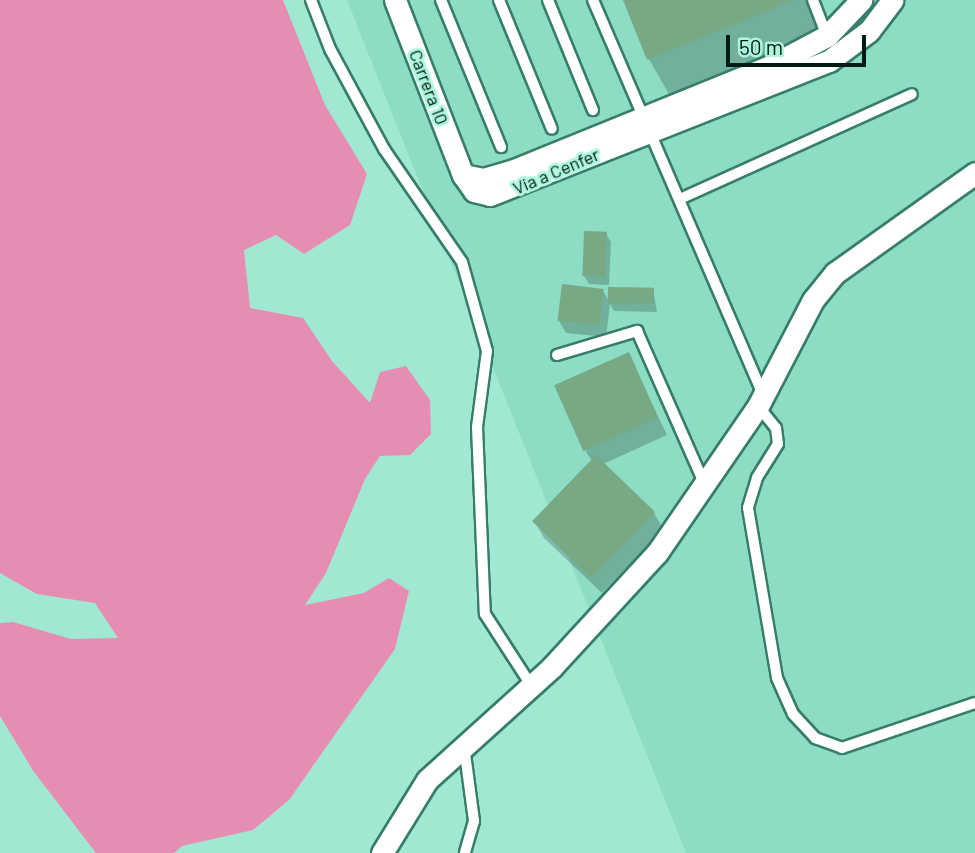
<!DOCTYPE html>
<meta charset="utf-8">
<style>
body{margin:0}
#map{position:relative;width:975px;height:853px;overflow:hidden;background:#a1e8d2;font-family:Barlow,sans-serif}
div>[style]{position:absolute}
.built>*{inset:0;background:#8cddc4}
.green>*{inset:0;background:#e68db4}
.shadow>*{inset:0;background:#0003}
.building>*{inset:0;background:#76a984;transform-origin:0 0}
.roads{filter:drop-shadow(2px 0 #377d6a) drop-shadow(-2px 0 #377d6a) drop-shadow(0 2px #377d6a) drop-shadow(0 -2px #377d6a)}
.lane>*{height:10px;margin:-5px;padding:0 5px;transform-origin:5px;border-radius:5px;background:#fff}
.street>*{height:21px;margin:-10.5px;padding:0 10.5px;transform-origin:10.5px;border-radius:10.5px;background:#fff}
span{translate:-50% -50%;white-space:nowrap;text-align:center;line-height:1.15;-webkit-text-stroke:6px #aef6df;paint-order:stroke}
.street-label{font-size:18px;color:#001b14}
.scale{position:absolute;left:726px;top:35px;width:140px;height:32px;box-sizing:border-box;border:4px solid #001b14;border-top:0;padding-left:9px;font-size:21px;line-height:24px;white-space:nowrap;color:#001b14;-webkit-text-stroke:5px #aef6df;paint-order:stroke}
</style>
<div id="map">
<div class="built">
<i style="clip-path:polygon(347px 0,975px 0,975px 853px,686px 853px)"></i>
</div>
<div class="green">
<i style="clip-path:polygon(0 0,283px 0,325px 105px,367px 174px,350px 225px,304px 254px,276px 235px,244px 250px,250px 308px,303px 318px,332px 361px,370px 403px,380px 372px,406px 366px,430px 400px,431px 434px,410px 455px,380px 456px,365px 479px,326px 573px,305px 605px,364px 593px,389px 578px,409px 591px,395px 649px,289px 800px,253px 830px,182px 846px,174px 853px,96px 853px,34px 772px,0 716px,0 623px,13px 622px,71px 639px,118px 638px,95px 603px,37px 594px,0 573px)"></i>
</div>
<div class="shadow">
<i style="clip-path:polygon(625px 0,808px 0,822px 35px,670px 96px,649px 59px)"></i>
<i style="clip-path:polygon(606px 234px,611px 242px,609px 285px,589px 284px,584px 276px)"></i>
<i style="clip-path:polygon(653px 289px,657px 312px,614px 311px,610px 304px,606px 337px,566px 333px,559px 321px,603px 291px,609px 301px)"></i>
<i style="clip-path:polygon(628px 354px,667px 435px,603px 464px,654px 513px,663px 529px,602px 593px,544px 538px,535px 522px,592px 461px,586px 452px)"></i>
</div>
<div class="building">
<i style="clip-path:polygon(623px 0,795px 0,647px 60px)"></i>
<i style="left:584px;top:231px;width:23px;height:45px;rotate:2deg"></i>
<i style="left:562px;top:284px;width:42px;height:37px;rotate:7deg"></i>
<i style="left:608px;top:287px;width:46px;height:16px;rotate:1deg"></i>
<i style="left:629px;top:352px;width:72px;height:82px;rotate:66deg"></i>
<i style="left:596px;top:455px;width:82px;height:92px;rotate:44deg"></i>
</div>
<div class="roads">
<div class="lane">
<i style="left:311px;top:0;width:53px;rotate:68.8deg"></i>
<i style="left:330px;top:49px;width:114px;rotate:61.6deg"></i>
<i style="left:384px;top:149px;width:137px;rotate:55.4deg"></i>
<i style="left:462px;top:262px;width:92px;rotate:74.3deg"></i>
<i style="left:487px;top:351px;width:77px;rotate:97.5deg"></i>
<i style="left:477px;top:427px;width:187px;rotate:87.6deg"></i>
<i style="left:485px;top:614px;width:85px;rotate:57.1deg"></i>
<i style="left:441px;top:0;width:159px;rotate:67.8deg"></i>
<i style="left:499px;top:0;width:139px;rotate:67.7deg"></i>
<i style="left:548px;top:0;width:119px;rotate:67.8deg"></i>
<i style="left:593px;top:0;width:430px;rotate:66.7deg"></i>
<i style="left:813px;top:0;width:39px;rotate:69deg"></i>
<i style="left:682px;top:198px;width:252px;rotate:-24.3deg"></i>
<i style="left:557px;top:355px;width:84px;rotate:-16.7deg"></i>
<i style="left:637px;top:331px;width:168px;rotate:66.2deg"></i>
<i style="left:758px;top:406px;width:28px;rotate:51deg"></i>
<i style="left:776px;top:428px;width:16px;rotate:83deg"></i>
<i style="left:778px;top:444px;width:40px;rotate:122deg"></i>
<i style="left:757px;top:478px;width:31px;rotate:107deg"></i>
<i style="left:748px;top:508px;width:172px;rotate:80.3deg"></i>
<i style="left:777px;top:678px;width:39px;rotate:66deg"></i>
<i style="left:793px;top:714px;width:33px;rotate:47deg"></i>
<i style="left:815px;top:738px;width:29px;rotate:20deg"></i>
<i style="left:842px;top:748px;width:140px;rotate:-18.7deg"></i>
<i style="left:464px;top:746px;width:76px;rotate:82.4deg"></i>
<i style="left:474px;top:821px;width:33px;rotate:106deg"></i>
</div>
<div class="street">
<i style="left:395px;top:0;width:188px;rotate:68.8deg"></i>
<i style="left:463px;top:175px;width:19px;rotate:55deg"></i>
<i style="left:474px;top:191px;width:16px;rotate:14deg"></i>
<i style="left:490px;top:195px;width:365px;rotate:-21.6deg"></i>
<i style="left:829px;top:61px;width:50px;rotate:-36.9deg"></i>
<i style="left:869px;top:31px;width:39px;rotate:-53deg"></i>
<i style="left:463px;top:175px;width:20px;rotate:11deg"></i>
<i style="left:483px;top:179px;width:32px;rotate:-16deg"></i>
<i style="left:514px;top:170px;width:276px;rotate:-22.1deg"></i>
<i style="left:770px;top:66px;width:64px;rotate:-27.8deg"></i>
<i style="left:827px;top:36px;width:50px;rotate:-46.6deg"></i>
<i style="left:382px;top:853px;width:86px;rotate:-58.3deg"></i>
<i style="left:427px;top:780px;width:169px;rotate:-42.1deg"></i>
<i style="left:552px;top:667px;width:155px;rotate:-47.4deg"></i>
<i style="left:657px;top:553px;width:178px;rotate:-55.5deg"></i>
<i style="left:758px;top:406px;width:119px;rotate:-62.6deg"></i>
<i style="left:813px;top:300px;width:35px;rotate:-51deg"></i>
<i style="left:835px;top:273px;width:172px;rotate:-35.5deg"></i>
</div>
</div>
<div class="street-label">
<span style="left:429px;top:87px;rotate:69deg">Carrera 10</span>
<span style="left:556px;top:171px;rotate:-23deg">Vía a Cenfer</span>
</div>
<div class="scale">50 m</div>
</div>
